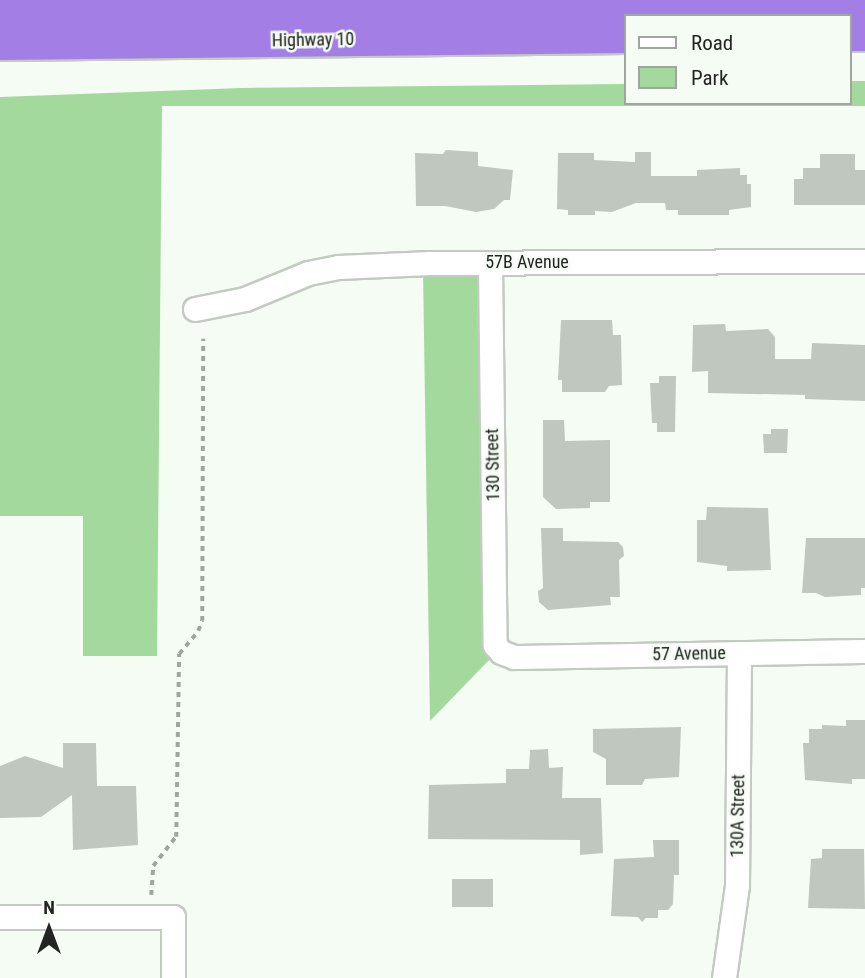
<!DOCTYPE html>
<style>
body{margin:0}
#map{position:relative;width:865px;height:978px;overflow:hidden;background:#f4fcf3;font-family:"Roboto Condensed",sans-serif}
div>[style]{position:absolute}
.green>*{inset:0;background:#a4d99d}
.building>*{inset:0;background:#c0c7be;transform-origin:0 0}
.path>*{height:3.5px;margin-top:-1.75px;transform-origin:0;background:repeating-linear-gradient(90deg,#a0a69f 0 5px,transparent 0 10px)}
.roads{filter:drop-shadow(2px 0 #c3cac2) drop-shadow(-2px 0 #c3cac2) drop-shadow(0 2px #c3cac2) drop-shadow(0 -2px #c3cac2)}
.minor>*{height:23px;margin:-11.5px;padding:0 11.5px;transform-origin:11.5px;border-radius:11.5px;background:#fff}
.highway>*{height:33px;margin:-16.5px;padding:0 16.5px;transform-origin:16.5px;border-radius:16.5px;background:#a37ee5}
span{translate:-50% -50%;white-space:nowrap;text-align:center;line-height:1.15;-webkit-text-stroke:5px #f4fcf3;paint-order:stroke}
.street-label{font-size:18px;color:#222522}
.legend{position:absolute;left:624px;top:14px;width:228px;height:91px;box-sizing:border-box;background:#f4fcf3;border:2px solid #a0a69f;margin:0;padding:9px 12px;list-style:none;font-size:21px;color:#222522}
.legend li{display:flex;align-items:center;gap:14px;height:35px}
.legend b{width:35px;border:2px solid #a0a69f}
.north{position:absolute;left:14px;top:894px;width:70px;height:70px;-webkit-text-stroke:5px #f4fcf3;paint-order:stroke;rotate:0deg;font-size:19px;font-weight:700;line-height:28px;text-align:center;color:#222522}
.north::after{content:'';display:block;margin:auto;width:24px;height:32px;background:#222522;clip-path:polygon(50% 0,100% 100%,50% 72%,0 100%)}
</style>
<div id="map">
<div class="green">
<i style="clip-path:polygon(849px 81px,865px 81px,865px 106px,162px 106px,157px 656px,83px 656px,83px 516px,0 516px,0 97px,242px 88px,625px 84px,625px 103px,849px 103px)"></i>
<i style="clip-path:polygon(423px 271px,484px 271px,490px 295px,490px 659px,430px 721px)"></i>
</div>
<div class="building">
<i style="clip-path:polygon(446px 150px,478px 152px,478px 166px,513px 170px,510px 200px,504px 200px,494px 209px,476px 212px,445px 206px,416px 206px,415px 153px,443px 154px)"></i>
<i style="clip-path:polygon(635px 152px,651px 152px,651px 176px,697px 176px,697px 170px,740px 168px,740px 175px,747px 175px,747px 184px,751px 184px,751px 207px,729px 210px,729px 215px,678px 215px,678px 210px,666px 210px,665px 203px,636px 203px,612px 212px,595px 211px,595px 215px,568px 215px,568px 210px,557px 209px,558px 153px,594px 153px,594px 160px,635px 162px)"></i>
<i style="clip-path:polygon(820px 154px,855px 154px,855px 170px,865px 170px,865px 205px,794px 205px,794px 179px,803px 179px,803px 168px,820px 168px)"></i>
<i style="clip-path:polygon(561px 320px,612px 320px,613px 335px,621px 335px,622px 385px,609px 386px,605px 392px,562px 392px,562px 380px,558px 380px)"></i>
<i style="clip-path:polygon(725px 324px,726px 331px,768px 329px,775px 337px,775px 359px,811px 359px,812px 343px,865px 345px,865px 401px,805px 399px,805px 395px,708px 393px,708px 371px,692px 372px,693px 325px)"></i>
<i style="clip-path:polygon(659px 376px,676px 376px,675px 432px,657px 432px,657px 423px,652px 423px,650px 383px,659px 383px)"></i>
<i style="clip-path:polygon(543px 420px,564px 420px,565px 441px,610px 440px,610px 502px,590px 502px,590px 508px,556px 509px,543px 497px)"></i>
<i style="clip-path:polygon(771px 429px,788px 429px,787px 453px,764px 453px,763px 434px,771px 434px)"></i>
<i style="clip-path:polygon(707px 507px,768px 508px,771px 570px,727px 571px,727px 566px,697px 562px,697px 520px,706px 520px)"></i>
<i style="clip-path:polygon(541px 528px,563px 528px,563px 541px,618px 542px,623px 547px,624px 556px,619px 560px,620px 597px,610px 597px,611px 605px,548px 610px,539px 602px,538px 591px,543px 588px)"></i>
<i style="clip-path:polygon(806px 538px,865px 538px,865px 588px,861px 588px,861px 595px,825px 597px,816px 593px,802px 593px)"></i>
<i style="clip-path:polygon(846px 720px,865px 720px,865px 779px,852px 779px,852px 784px,805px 780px,803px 743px,809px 743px,809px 729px,822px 729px,822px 725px,846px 726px)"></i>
<i style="clip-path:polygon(681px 727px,679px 777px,645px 779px,642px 785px,606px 785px,606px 759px,593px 752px,593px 729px)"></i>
<i style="clip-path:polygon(63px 743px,96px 743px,97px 786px,136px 786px,138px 845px,73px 850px,72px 795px,41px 817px,0 818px,0 766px,25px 756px,63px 768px)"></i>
<i style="clip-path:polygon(548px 749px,549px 768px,563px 767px,562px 798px,601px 798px,603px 853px,580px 855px,580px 840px,428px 839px,429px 785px,506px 783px,506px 769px,529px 769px,530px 750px)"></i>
<i style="clip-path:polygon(653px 840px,679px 840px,679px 875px,674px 875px,673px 904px,668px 910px,658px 910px,658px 918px,646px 918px,642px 922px,638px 917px,611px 916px,614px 859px,654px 857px)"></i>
<i style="clip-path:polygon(822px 849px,864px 849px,865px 909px,808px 908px,811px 859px,822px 858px)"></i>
<i style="left:493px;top:879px;width:28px;height:41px;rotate:90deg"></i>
</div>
<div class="path">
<i style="left:151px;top:895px;width:29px;rotate:-86deg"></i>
<i style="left:153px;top:866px;width:37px;rotate:-52deg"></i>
<i style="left:176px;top:837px;width:183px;rotate:-89.1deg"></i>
<i style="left:179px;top:654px;width:30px;rotate:-50deg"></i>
<i style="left:198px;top:631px;width:11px;rotate:-68deg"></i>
<i style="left:202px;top:621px;width:282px;rotate:-89.8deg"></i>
</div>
<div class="roads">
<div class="minor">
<i style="left:490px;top:263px;width:382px;rotate:89.3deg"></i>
<i style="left:495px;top:645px;width:9px;rotate:49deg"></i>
<i style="left:501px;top:652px;width:14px;rotate:21deg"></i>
<i style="left:514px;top:657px;width:351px;rotate:-1deg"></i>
<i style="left:195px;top:309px;width:51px;rotate:-11.3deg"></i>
<i style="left:245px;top:299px;width:68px;rotate:-22.4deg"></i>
<i style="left:308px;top:273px;width:31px;rotate:-11deg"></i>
<i style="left:338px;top:267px;width:92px;rotate:-2.5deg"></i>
<i style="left:430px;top:263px;width:435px;rotate:-0.3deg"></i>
<i style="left:1px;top:917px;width:172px"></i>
<i style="left:173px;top:917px;width:61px;rotate:90deg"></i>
<i style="left:724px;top:978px;width:94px;rotate:-82deg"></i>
<i style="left:737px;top:885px;width:232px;rotate:-89.5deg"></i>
</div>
<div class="highway">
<i style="left:0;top:12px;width:865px;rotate:-0.66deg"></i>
<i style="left:849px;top:34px;width:16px"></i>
<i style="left:0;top:43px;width:625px;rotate:-0.64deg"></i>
</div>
</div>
<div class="street-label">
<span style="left:313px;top:40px;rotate:-1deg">Highway 10</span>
<span style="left:527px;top:262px">57B Avenue</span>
<span style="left:493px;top:465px;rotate:-91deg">130 Street</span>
<span style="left:689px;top:654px;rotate:-1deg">57 Avenue</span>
<span style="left:738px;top:816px;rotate:-89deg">130A Street</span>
</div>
<ul class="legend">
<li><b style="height:9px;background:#fff"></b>Road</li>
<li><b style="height:19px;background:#a4d99d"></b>Park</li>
</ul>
<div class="north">N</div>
</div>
